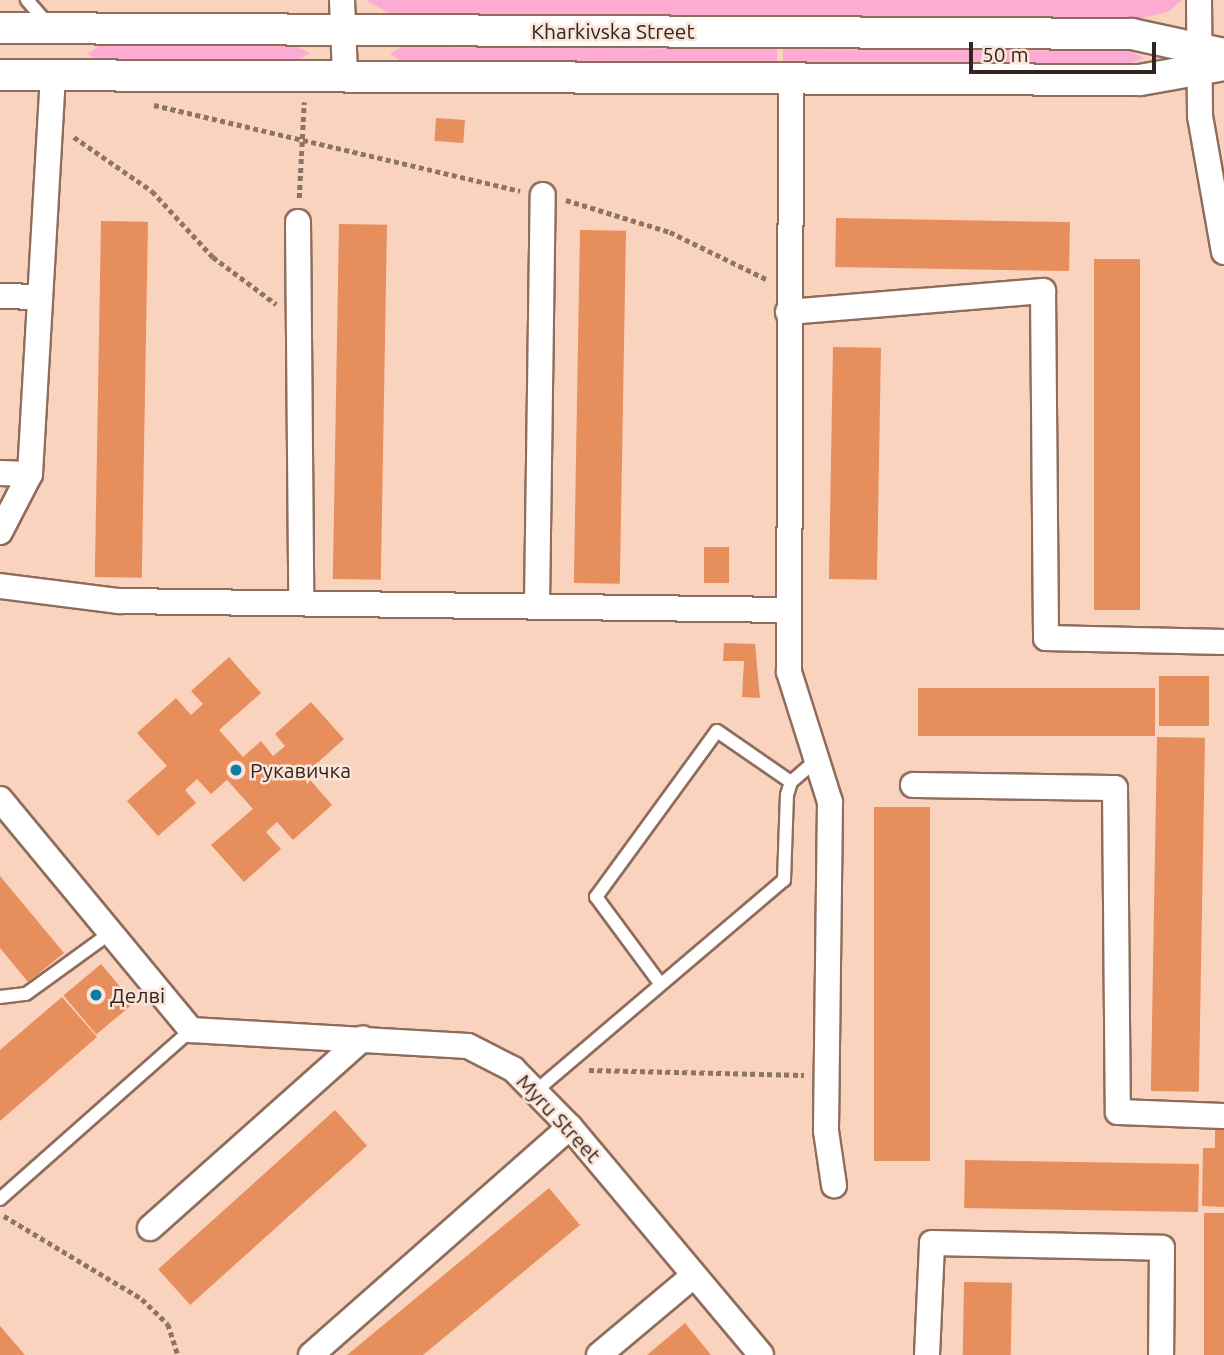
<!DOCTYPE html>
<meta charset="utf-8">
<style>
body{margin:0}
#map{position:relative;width:1224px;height:1355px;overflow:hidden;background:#fad3bf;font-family:Ubuntu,sans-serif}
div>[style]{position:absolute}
.green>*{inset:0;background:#feabd4}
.building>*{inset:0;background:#e78e5d;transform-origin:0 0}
.path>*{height:4.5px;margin-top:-2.25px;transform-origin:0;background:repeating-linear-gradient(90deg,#8d7466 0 5px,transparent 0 8.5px)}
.roads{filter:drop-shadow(2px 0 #8f6d5c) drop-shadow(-2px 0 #8f6d5c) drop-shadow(0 2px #8f6d5c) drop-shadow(0 -2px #8f6d5c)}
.service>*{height:12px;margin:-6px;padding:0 6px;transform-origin:6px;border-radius:6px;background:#fff}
.minor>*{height:24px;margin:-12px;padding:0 12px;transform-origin:12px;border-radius:12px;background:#fff}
.tertiary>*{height:30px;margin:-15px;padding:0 15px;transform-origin:15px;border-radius:15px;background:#fff}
.dots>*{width:19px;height:19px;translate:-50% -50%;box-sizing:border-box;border:4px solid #fbe4d8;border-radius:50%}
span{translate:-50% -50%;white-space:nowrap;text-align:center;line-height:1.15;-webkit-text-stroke:5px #fbe4d8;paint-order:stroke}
.street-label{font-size:21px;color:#33251d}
.poi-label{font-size:21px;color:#33251d}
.left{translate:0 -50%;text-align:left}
.scale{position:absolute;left:969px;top:42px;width:187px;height:32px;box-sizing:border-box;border:4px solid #33251d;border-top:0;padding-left:9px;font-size:21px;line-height:24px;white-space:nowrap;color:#33251d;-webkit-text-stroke:5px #fbe4d8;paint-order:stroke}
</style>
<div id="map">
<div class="green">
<i style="clip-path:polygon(366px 0,1182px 0,1168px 12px,1142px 18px,392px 15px)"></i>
<i style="clip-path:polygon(100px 45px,295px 46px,310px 53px,295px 61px,100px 61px,88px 54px)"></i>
<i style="clip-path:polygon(401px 47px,777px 49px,777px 63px,401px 61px,390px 54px)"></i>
<i style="clip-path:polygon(783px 49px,1129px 51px,1144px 58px,1128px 64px,783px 63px)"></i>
</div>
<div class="building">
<i style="left:436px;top:118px;width:29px;height:23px;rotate:4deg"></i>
<i style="left:836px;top:218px;width:234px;height:49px;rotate:1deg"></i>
<i style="left:101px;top:221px;width:47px;height:356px;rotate:1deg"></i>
<i style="left:339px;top:224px;width:48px;height:355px;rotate:1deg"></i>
<i style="left:580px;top:230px;width:46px;height:353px;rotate:1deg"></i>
<i style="left:1094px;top:259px;width:46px;height:351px"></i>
<i style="left:833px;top:347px;width:48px;height:232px;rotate:1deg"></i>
<i style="left:704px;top:547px;width:25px;height:36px"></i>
<i style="clip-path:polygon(724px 643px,755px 644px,760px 698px,742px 697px,744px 661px,723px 661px)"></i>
<i style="clip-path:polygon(229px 657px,261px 693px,219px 730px,243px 757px,261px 741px,273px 756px,285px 746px,275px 734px,311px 702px,344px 739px,305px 774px,332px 805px,293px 840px,277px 822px,266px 832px,281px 849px,244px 882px,211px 845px,253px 809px,227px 780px,211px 794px,197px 779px,185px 790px,196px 803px,158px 836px,127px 801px,167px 766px,137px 733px,176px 698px,191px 715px,203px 704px,191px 691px)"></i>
<i style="left:1159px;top:676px;width:50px;height:50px"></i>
<i style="left:918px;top:688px;width:237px;height:48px"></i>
<i style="left:1157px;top:737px;width:48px;height:354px;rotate:1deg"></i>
<i style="left:874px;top:807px;width:56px;height:354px"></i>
<i style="clip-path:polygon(0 876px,64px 953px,28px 982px,0 948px)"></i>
<i style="left:101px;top:964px;width:51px;height:49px;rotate:50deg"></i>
<i style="clip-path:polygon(62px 997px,97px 1037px,0 1121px,0 1050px)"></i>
<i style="left:335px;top:1110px;width:48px;height:238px;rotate:48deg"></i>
<i style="clip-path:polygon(1215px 1130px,1224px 1130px,1224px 1207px,1202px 1206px,1203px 1148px,1215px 1148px)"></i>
<i style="left:965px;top:1160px;width:234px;height:48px;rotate:1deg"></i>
<i style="clip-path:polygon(549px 1188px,580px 1225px,423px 1355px,347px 1355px)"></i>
<i style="left:1204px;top:1213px;width:20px;height:142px"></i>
<i style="left:964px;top:1282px;width:48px;height:73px;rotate:1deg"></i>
<i style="clip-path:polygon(685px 1323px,711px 1355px,647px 1355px)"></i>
<i style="clip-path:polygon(0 1326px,25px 1355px,0 1355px)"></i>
</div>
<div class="path">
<i style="left:154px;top:105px;width:376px;rotate:13.2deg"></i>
<i style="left:74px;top:137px;width:95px;rotate:34.7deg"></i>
<i style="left:152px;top:191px;width:90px;rotate:47.3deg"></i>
<i style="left:213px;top:257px;width:79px;rotate:36.7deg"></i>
<i style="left:299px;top:198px;width:96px;rotate:-87deg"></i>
<i style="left:566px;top:200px;width:109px;rotate:17.1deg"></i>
<i style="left:670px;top:232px;width:107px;rotate:26.1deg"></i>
<i style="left:589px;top:1070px;width:215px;rotate:1.3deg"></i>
<i style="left:4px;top:1216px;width:161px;rotate:31deg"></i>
<i style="left:142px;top:1299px;width:36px;rotate:44deg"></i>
<i style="left:168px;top:1324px;width:33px;rotate:72deg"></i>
</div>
<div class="roads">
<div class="service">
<i style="left:27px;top:0;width:30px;rotate:49deg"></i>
<i style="left:659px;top:982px;width:106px;rotate:-126.5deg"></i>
<i style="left:596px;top:897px;width:205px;rotate:-53.9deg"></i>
<i style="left:717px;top:731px;width:90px;rotate:34.6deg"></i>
<i style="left:0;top:997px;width:26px;rotate:-7deg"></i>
<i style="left:26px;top:994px;width:102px;rotate:-35.9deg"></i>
<i style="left:537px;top:1090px;width:324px;rotate:-40.4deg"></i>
<i style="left:784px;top:880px;width:85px;rotate:-88deg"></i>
<i style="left:787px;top:795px;width:14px;rotate:-73deg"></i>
<i style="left:791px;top:782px;width:33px;rotate:-41deg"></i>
<i style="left:0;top:1199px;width:255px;rotate:-41.5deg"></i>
</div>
<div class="minor">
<i style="left:342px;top:0;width:76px;rotate:87.7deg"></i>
<i style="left:1199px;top:0;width:116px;rotate:89.5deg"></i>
<i style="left:1200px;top:116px;width:138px;rotate:80deg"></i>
<i style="left:791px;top:80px;width:592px;rotate:90.19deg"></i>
<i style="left:789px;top:672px;width:136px;rotate:72.5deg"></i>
<i style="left:830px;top:802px;width:329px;rotate:90.7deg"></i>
<i style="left:826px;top:1131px;width:55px;rotate:81.6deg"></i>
<i style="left:298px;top:222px;width:379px;rotate:89.5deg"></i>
<i style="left:0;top:296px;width:40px;rotate:1.4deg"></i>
<i style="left:788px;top:312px;width:256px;rotate:-4.7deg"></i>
<i style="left:1043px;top:291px;width:347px;rotate:89.5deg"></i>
<i style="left:1046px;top:638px;width:178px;rotate:1.3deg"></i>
<i style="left:0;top:473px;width:30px;rotate:2deg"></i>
<i style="left:0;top:532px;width:65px;rotate:-62.7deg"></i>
<i style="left:30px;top:474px;width:399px;rotate:-86.7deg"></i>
<i style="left:0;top:586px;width:120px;rotate:7.2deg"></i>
<i style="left:119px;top:601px;width:669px;rotate:0.77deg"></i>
<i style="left:537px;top:604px;width:409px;rotate:-89.2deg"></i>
<i style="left:913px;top:785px;width:202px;rotate:0.9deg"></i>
<i style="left:1115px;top:788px;width:324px;rotate:89.5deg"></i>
<i style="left:1118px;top:1112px;width:106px;rotate:2.2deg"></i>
<i style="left:0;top:799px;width:300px;rotate:50.4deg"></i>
<i style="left:191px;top:1030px;width:277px;rotate:3.3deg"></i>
<i style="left:468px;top:1046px;width:51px;rotate:27.1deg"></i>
<i style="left:513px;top:1069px;width:81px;rotate:45.5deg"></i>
<i style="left:570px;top:1127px;width:297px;rotate:50deg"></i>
<i style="left:150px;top:1228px;width:285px;rotate:-41.7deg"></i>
<i style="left:311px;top:1355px;width:345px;rotate:-41.4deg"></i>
<i style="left:599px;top:1355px;width:123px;rotate:-40deg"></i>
<i style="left:927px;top:1355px;width:112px;rotate:-87.4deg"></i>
<i style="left:932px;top:1243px;width:230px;rotate:1.2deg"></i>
<i style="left:1162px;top:1248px;width:107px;rotate:90.5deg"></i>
</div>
<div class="tertiary">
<i style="left:0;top:28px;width:1132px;rotate:0.3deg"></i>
<i style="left:1132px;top:34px;width:94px;rotate:12.3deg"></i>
<i style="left:0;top:75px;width:1140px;rotate:0.25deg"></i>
<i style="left:1140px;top:80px;width:85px;rotate:-10.1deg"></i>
</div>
</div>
<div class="dots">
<i style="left:236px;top:770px;background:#0a80a7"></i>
<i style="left:96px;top:995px;background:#0a80a7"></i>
</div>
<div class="street-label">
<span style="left:613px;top:31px">Kharkivska Street</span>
<span style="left:559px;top:1118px;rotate:47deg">Myru Street</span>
</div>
<div class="poi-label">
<span class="left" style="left:250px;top:770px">Рукавичка</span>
<span class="left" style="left:110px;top:995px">Делві</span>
</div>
<div class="scale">50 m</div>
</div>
